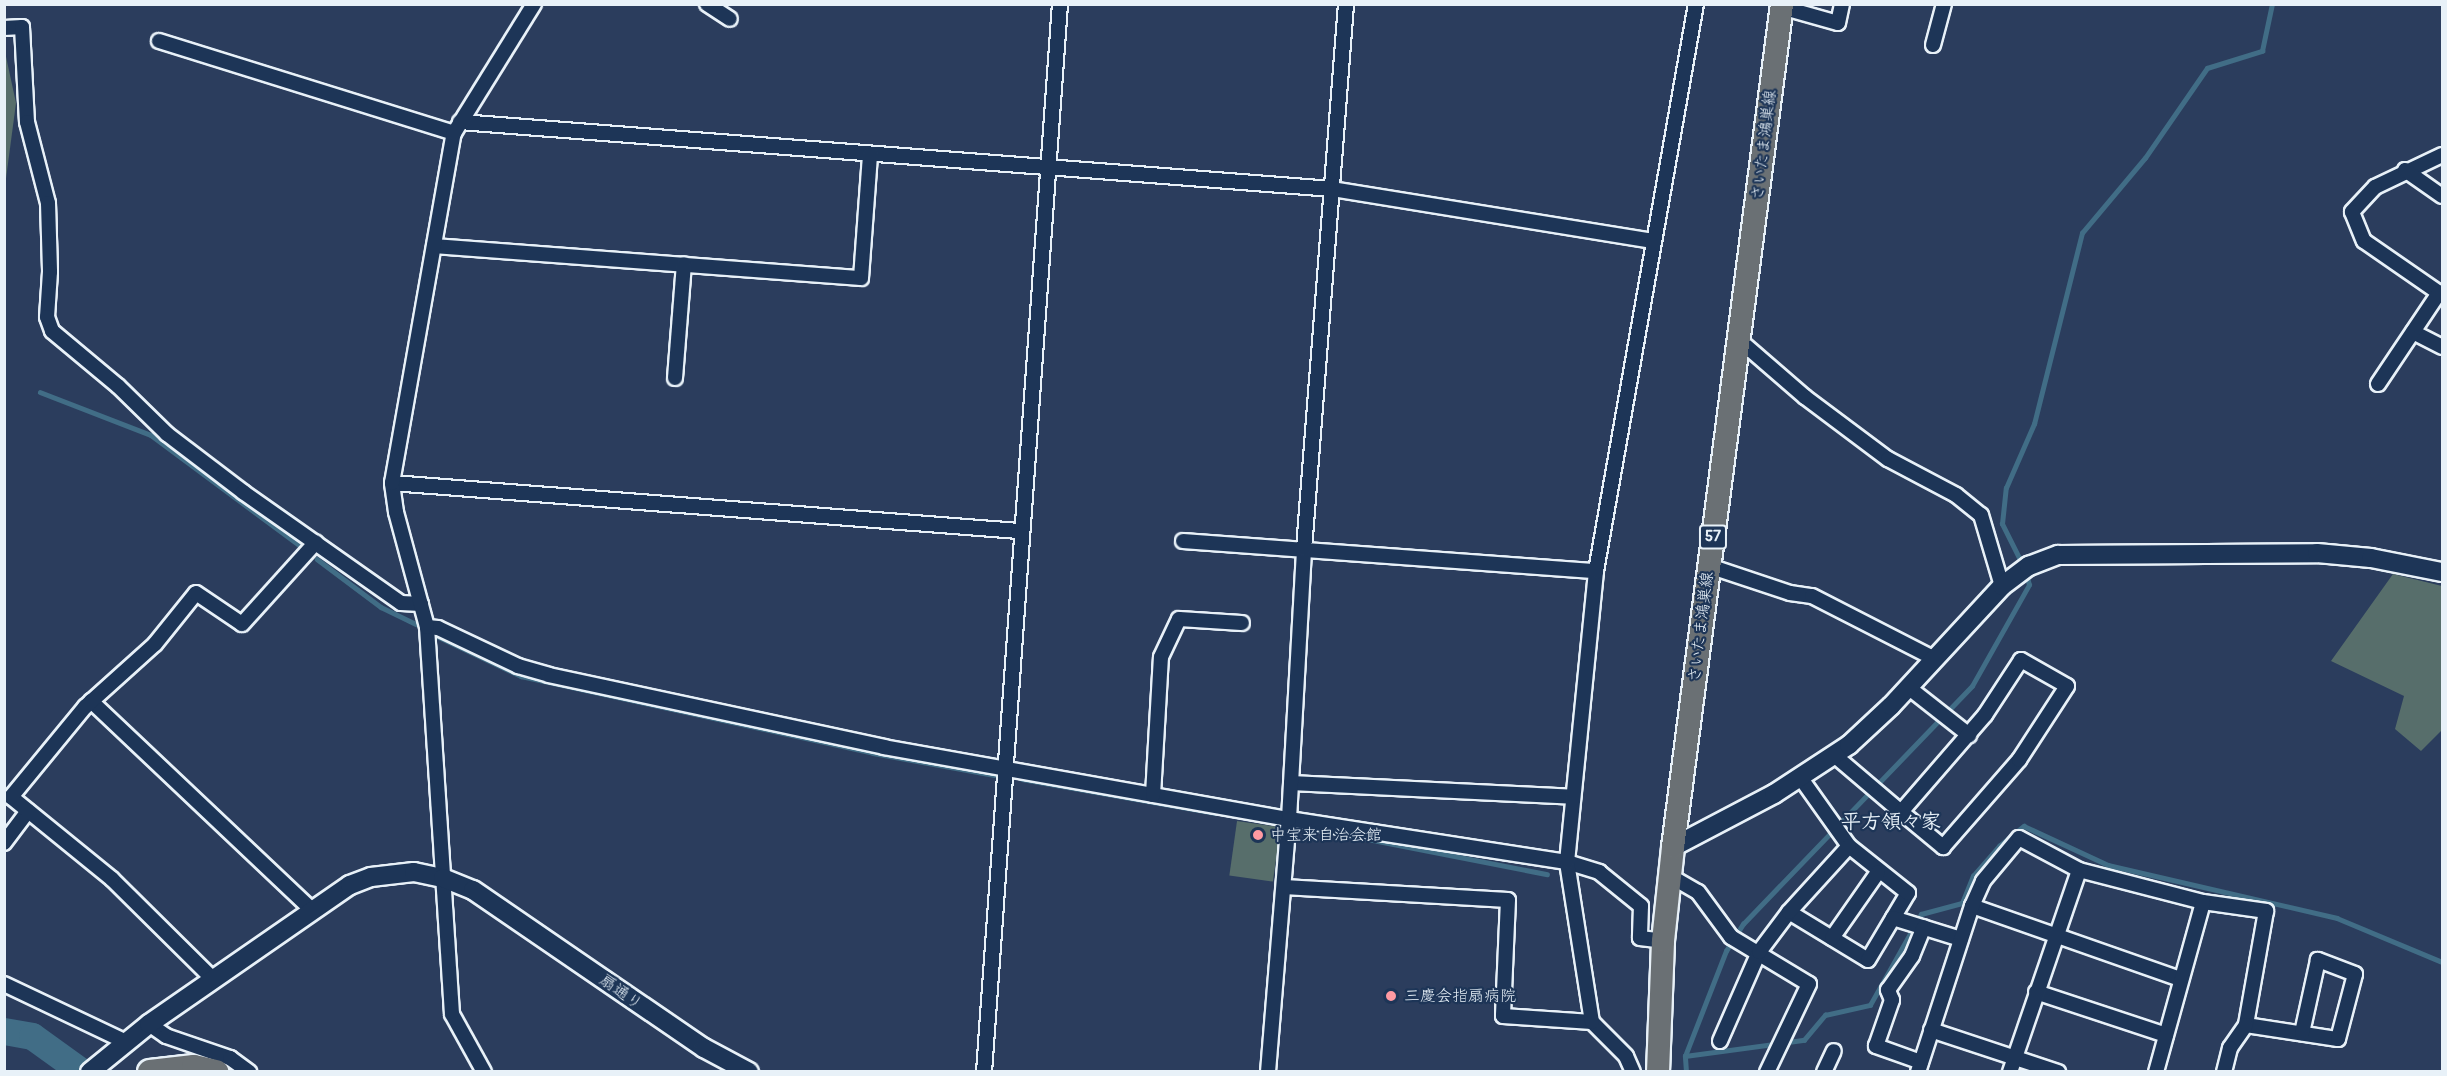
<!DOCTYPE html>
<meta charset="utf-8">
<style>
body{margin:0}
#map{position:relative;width:2447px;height:1076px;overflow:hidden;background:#2b3d5d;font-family:Pangolin,"Klee One",sans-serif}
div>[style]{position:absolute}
.green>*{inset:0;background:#576e6b;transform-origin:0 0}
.stream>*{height:4.5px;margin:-2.25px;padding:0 2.25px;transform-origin:2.25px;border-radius:2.25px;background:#416d86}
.river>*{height:27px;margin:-13.5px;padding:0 13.5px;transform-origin:13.5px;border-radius:13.5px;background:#416d86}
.roads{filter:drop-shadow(2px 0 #e8f1f8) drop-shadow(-2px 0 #e8f1f8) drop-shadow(0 2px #e8f1f8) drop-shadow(0 -2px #e8f1f8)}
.minor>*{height:14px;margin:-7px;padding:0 7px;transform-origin:7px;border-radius:7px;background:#1d3557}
.tertiary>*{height:18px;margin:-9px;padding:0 9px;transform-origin:9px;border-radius:9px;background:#1d3557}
.primary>*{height:22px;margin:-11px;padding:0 11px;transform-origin:11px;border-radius:11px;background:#6a7074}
.trunk>*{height:24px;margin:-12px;padding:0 12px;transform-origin:12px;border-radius:12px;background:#6a7074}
.dots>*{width:16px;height:16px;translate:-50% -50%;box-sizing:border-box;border:3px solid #1d3557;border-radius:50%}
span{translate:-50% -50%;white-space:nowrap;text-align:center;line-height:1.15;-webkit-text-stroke:4.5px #1d3557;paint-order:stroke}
.shield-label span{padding:2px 4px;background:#1d3557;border:2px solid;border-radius:4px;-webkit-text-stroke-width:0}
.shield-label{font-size:15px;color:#e8f1f8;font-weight:700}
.street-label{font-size:16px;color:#e8f1f8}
.poi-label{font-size:16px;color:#e8f1f8}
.left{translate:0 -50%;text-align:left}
.quarter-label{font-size:20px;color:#e8f1f8;font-weight:700}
.frame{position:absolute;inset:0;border:6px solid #e8f1f8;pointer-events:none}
</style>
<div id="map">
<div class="green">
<i style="clip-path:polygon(5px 52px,16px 103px,5px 186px)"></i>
<i style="clip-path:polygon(2393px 574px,2442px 586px,2442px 730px,2421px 751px,2395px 729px,2404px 696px,2331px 661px)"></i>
<i style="left:1237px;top:821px;width:44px;height:55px;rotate:8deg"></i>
</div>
<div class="stream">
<i style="left:40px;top:392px;width:119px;rotate:21.2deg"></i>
<i style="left:151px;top:435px;width:183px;rotate:36.6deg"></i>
<i style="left:317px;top:559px;width:80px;rotate:36.9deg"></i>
<i style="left:381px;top:607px;width:39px;rotate:26deg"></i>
<i style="left:2023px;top:566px;width:47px;rotate:-116.6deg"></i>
<i style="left:2002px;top:524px;width:36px;rotate:-84deg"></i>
<i style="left:2006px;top:488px;width:70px;rotate:-66.4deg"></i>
<i style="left:2034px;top:424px;width:197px;rotate:-75.9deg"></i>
<i style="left:2082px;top:233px;width:98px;rotate:-50deg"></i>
<i style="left:2145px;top:158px;width:109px;rotate:-55.4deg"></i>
<i style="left:2207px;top:68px;width:58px;rotate:-17.2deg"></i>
<i style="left:2262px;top:51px;width:48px;rotate:-78deg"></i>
<i style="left:439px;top:637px;width:91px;rotate:25.4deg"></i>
<i style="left:521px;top:676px;width:360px;rotate:12.3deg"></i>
<i style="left:873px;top:753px;width:123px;rotate:10.3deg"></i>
<i style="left:1022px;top:779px;width:196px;rotate:10deg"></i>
<i style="left:1332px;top:832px;width:219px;rotate:11.1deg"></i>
<i style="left:1685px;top:1056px;width:113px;rotate:-68.7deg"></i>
<i style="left:1726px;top:951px;width:32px;rotate:-58deg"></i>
<i style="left:1743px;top:924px;width:330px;rotate:-46.1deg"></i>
<i style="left:1972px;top:686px;width:116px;rotate:-60.6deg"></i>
<i style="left:2029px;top:585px;width:11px;rotate:-105deg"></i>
<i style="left:1686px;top:1072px;width:16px;rotate:-94deg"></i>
<i style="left:1685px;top:1056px;width:120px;rotate:-7.7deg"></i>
<i style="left:1804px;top:1040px;width:33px;rotate:-50deg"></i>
<i style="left:1825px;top:1015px;width:46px;rotate:-12.5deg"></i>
<i style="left:1870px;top:1005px;width:104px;rotate:-60.7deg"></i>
<i style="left:1921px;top:914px;width:42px;rotate:-15deg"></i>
<i style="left:1962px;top:903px;width:29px;rotate:-68deg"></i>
<i style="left:1973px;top:876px;width:40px;rotate:-49deg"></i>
<i style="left:1999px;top:846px;width:32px;rotate:-39deg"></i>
<i style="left:2024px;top:826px;width:93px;rotate:24.9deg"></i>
<i style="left:2108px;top:865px;width:235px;rotate:13deg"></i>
<i style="left:2337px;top:918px;width:114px;rotate:22.7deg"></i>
</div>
<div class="river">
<i style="left:4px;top:1031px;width:28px;rotate:10deg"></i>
<i style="left:32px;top:1036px;width:62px;rotate:35.8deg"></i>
</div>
<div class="roads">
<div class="minor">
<i style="left:707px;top:4px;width:27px;rotate:33deg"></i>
<i style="left:1781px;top:7px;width:59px;rotate:15.7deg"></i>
<i style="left:1838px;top:23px;width:19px;rotate:-78deg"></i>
<i style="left:4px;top:28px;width:18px;rotate:-3deg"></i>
<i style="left:22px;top:27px;width:95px;rotate:87deg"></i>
<i style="left:27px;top:122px;width:84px;rotate:75.5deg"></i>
<i style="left:48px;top:203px;width:69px;rotate:88.3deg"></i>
<i style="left:50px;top:272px;width:45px;rotate:93.8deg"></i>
<i style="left:47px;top:317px;width:15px;rotate:70deg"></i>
<i style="left:52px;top:331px;width:86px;rotate:39.8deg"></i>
<i style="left:118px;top:386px;width:69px;rotate:44.4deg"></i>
<i style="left:167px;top:434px;width:96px;rotate:37.3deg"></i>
<i style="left:243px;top:492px;width:193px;rotate:35.1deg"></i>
<i style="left:401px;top:603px;width:20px;rotate:3deg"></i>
<i style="left:159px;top:41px;width:309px;rotate:17.3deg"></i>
<i style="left:1933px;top:45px;width:42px;rotate:-75deg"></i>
<i style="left:460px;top:122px;width:875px;rotate:4.39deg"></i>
<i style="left:1332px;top:189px;width:326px;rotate:9.2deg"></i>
<i style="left:2442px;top:155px;width:74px;rotate:154.5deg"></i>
<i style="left:2375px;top:187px;width:34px;rotate:133deg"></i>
<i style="left:2352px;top:212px;width:31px;rotate:68deg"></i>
<i style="left:2364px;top:241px;width:95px;rotate:34.7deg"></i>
<i style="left:2405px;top:170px;width:45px;rotate:35.1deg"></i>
<i style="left:434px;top:246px;width:428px;rotate:4.3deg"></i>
<i style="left:861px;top:278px;width:124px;rotate:-85.8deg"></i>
<i style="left:2413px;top:332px;width:33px;rotate:27deg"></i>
<i style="left:1738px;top:339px;width:89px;rotate:40.9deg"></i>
<i style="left:1805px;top:397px;width:104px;rotate:36.8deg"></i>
<i style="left:1888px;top:459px;width:77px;rotate:27.9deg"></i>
<i style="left:1956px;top:495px;width:32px;rotate:39deg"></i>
<i style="left:1981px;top:515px;width:74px;rotate:73.5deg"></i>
<i style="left:675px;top:378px;width:114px;rotate:-85.5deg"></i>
<i style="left:2378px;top:384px;width:110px;rotate:-56.2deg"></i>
<i style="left:392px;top:483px;width:629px;rotate:4.38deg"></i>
<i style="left:1183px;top:541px;width:414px;rotate:4.2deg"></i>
<i style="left:1709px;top:566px;width:85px;rotate:18.4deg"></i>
<i style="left:1790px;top:593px;width:22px;rotate:8deg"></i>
<i style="left:1812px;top:596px;width:138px;rotate:27.1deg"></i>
<i style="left:427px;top:627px;width:11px;rotate:5deg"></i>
<i style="left:438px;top:628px;width:89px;rotate:25.4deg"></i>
<i style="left:518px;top:666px;width:32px;rotate:16deg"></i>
<i style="left:549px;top:675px;width:343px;rotate:12.1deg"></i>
<i style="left:884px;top:747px;width:411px;rotate:10.1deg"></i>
<i style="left:1289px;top:819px;width:281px;rotate:8.8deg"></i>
<i style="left:1567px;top:862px;width:34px;rotate:17deg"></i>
<i style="left:1599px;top:872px;width:54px;rotate:39deg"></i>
<i style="left:1641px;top:906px;width:32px;rotate:92deg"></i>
<i style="left:1640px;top:938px;width:23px;rotate:7deg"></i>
<i style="left:1908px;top:687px;width:78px;rotate:38.2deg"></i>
<i style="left:91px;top:701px;width:304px;rotate:43.4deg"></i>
<i style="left:1834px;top:755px;width:88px;rotate:40.4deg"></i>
<i style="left:1901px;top:812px;width:55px;rotate:39.8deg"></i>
<i style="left:1943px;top:847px;width:116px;rotate:-48.9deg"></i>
<i style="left:2019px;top:760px;width:88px;rotate:-57deg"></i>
<i style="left:2067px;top:686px;width:53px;rotate:-150.5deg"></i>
<i style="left:2021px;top:660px;width:66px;rotate:123.2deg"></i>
<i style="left:1985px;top:715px;width:128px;rotate:130.9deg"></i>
<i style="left:1291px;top:783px;width:282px;rotate:2.8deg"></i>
<i style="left:1153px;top:795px;width:138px;rotate:-86.7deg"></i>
<i style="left:1161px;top:657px;width:42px;rotate:-64.7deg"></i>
<i style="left:1179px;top:619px;width:63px;rotate:3.6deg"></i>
<i style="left:4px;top:843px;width:40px;rotate:-53deg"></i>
<i style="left:1670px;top:876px;width:32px;rotate:30deg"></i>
<i style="left:1698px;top:892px;width:56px;rotate:53.7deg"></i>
<i style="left:1731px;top:937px;width:91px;rotate:31.1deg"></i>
<i style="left:1809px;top:984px;width:98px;rotate:115.5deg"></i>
<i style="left:1284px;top:887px;width:224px;rotate:3.3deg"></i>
<i style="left:1508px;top:900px;width:116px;rotate:92.5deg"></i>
<i style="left:1503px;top:1016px;width:89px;rotate:3.9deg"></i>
<i style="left:1972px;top:906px;width:221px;rotate:19.3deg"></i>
<i style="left:1789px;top:912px;width:92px;rotate:31.3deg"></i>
<i style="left:1868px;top:960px;width:78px;rotate:-59.2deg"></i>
<i style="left:1908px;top:893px;width:75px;rotate:-141.5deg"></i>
<i style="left:1849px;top:846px;width:85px;rotate:-125.4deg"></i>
<i style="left:1893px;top:918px;width:71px;rotate:17.2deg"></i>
<i style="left:1832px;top:938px;width:80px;rotate:-55.1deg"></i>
<i style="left:214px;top:980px;width:144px;rotate:-135.3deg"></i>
<i style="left:112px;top:879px;width:130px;rotate:-140.9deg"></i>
<i style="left:11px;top:797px;width:117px;rotate:-50.6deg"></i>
<i style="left:85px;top:707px;width:94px;rotate:-42deg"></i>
<i style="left:155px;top:644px;width:65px;rotate:-51.2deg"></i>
<i style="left:196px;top:593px;width:55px;rotate:34deg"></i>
<i style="left:242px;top:624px;width:110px;rotate:-47.9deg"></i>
<i style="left:4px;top:984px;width:135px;rotate:25.4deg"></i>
<i style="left:2036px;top:992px;width:137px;rotate:18.3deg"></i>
<i style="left:149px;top:1024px;width:21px;rotate:35deg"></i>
<i style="left:166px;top:1036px;width:68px;rotate:19deg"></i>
<i style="left:230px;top:1058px;width:24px;rotate:36deg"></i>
<i style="left:2246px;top:1025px;width:93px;rotate:8.7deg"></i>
<i style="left:2338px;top:1039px;width:67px;rotate:-75.3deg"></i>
<i style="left:2355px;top:974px;width:40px;rotate:-159deg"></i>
<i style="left:2318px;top:960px;width:75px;rotate:102.4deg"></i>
<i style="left:1931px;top:1030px;width:134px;rotate:18.3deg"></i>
<i style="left:1720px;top:1041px;width:97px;rotate:-66.3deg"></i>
<i style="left:1759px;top:952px;width:50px;rotate:-53.1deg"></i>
<i style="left:1789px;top:912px;width:89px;rotate:-47.7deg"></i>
<i style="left:1921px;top:1062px;width:48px;rotate:-160.4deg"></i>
<i style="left:1876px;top:1046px;width:49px;rotate:-70.8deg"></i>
<i style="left:1892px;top:1000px;width:11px;rotate:-112deg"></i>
<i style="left:1888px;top:990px;width:42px;rotate:-54.8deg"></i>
<i style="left:1912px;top:956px;width:31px;rotate:-68deg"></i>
<i style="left:484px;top:1072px;width:66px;rotate:-118.9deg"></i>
<i style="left:452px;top:1014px;width:388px;rotate:-93.7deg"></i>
<i style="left:427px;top:627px;width:119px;rotate:-105.1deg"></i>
<i style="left:396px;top:512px;width:29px;rotate:-98deg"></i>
<i style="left:392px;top:483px;width:355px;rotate:-80deg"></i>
<i style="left:454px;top:133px;width:152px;rotate:-58.2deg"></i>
<i style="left:984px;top:1072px;width:1071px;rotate:-85.93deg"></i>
<i style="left:1268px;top:1072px;width:254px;rotate:-85.3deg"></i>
<i style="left:1289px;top:819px;width:270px;rotate:-86.8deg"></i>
<i style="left:1304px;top:549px;width:547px;rotate:-85.59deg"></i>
<i style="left:1633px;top:1072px;width:17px;rotate:-114deg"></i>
<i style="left:1626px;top:1056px;width:48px;rotate:-135deg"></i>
<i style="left:1592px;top:1022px;width:162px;rotate:-98.9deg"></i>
<i style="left:1567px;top:862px;width:292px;rotate:-84.3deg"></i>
<i style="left:1596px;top:571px;width:576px;rotate:-80deg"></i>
<i style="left:1824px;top:1072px;width:23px;rotate:-65deg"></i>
<i style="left:1918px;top:1072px;width:175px;rotate:-72deg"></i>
<i style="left:1972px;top:906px;width:27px;rotate:-66deg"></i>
<i style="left:1983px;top:881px;width:56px;rotate:-50.1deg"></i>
<i style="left:2019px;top:838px;width:68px;rotate:28.1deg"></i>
<i style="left:2079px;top:870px;width:128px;rotate:14.5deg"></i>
<i style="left:2203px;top:902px;width:64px;rotate:8.1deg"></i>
<i style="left:2266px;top:911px;width:116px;rotate:100deg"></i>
<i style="left:2246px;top:1025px;width:28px;rotate:125deg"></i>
<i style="left:2230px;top:1048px;width:25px;rotate:104deg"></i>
<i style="left:2010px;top:1072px;width:213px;rotate:-71.1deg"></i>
<i style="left:2156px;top:1072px;width:176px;rotate:-74.5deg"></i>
</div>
<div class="tertiary">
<i style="left:1673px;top:847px;width:114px;rotate:-27.7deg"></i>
<i style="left:1774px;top:794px;width:90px;rotate:-33.2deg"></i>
<i style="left:1849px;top:745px;width:57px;rotate:-42.9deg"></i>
<i style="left:1891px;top:706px;width:163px;rotate:-47.2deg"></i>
<i style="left:2002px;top:586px;width:34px;rotate:-37deg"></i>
<i style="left:2029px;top:566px;width:31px;rotate:-21deg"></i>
<i style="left:2058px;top:555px;width:259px;rotate:-0.4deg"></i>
<i style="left:2317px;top:553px;width:54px;rotate:5.3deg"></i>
<i style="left:2371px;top:558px;width:72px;rotate:11.2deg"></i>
<i style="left:90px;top:1072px;width:76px;rotate:-39.1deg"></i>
<i style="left:149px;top:1024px;width:244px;rotate:-34.7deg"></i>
<i style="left:350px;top:885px;width:22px;rotate:-21deg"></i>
<i style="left:371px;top:877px;width:43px;rotate:-6.6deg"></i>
<i style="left:414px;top:872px;width:30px;rotate:12deg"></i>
<i style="left:443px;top:878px;width:32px;rotate:22deg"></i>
<i style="left:473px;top:890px;width:280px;rotate:34.4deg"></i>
<i style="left:704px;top:1048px;width:51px;rotate:28.1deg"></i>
</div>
<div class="primary">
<i style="left:1658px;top:1072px;width:131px;rotate:-87.8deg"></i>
<i style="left:1663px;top:941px;width:95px;rotate:-83.9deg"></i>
<i style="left:1673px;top:847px;width:850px;rotate:-82.63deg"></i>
</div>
<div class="trunk">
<i style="left:150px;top:1072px;width:44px;rotate:-6.5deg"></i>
<i style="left:194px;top:1067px;width:23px;rotate:13deg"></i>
</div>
</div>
<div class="dots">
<i style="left:1258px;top:835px;background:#ff9aa2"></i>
<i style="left:1391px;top:996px;background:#ff9aa2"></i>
</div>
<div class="shield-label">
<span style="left:1713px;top:537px">57</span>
</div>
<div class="street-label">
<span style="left:1764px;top:145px;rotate:-83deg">さいたま鴻巣線</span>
<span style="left:1701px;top:627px;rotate:-83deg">さいたま鴻巣線</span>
<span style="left:621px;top:992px;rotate:35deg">扇通り</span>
</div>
<div class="poi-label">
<span class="left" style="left:1270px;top:835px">中宝来自治会館</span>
<span class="left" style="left:1404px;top:996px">三慶会指扇病院</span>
</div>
<div class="quarter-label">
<span style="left:1891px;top:821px">平方領々家</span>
</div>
<div class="frame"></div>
</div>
